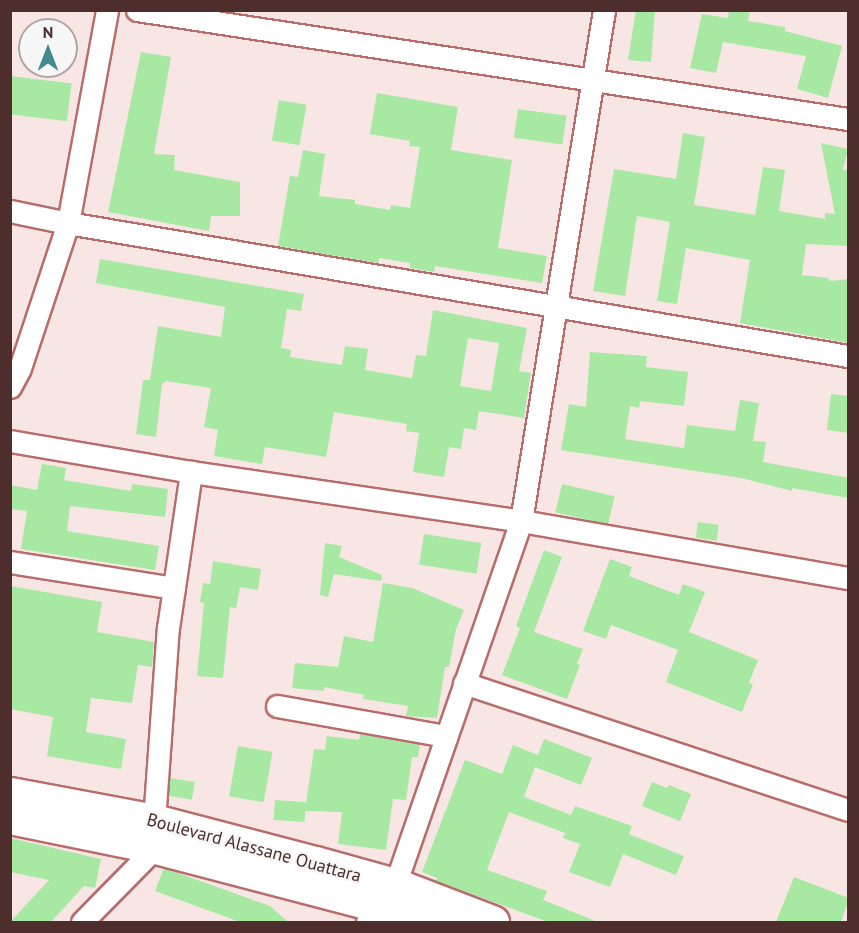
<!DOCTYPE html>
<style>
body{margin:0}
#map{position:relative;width:859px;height:933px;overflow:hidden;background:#f7e6e4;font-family:"PT Sans",sans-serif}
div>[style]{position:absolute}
.building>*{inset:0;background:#a7e9a2;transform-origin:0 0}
.roads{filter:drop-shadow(2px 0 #b76d6b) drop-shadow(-2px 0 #b76d6b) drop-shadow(0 2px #b76d6b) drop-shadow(0 -2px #b76d6b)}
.street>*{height:21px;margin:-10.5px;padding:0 10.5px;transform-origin:10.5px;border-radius:10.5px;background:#fff}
.primary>*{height:33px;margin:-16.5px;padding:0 16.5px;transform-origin:16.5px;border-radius:16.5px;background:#fff}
span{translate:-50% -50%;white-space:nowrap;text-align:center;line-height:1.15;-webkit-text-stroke:4.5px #f7f7f7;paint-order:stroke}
.street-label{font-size:18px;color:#4e2e2d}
.frame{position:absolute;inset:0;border:12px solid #4e2e2d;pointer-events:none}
.north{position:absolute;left:18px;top:18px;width:60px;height:60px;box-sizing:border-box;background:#f7f7f7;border:2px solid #b3a7a6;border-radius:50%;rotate:0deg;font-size:16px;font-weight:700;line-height:24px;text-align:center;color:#4e2e2d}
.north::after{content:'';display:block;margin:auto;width:21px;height:27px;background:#428a90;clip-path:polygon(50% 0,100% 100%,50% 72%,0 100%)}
</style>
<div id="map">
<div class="building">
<i style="clip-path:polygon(636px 10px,655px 10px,651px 62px,628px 60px)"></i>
<i style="clip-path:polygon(729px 10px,750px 10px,748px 21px,785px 27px,785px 31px,842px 46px,828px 98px,797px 89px,806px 56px,723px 42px,716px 73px,690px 68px,702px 14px,728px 18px)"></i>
<i style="clip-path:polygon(141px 52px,171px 57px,154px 154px,175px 155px,174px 170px,240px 182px,240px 216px,211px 216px,209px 231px,108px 212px)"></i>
<i style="left:10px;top:76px;width:62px;height:38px;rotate:7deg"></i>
<i style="clip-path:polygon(377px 93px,458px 107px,451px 150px,512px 160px,498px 248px,547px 256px,542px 283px,435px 266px,434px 272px,410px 268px,410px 263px,379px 258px,378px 263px,278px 246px,290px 176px,298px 177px,303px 150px,325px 154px,319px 196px,355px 200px,355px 204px,390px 210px,391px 205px,410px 208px,420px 147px,409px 146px,410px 141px,370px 134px)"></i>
<i style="left:279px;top:100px;width:28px;height:41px;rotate:10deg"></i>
<i style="left:518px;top:109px;width:49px;height:29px;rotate:8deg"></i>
<i style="clip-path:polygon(683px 133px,705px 137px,694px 205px,755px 215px,763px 167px,785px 170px,779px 211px,825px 219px,825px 213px,835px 214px,821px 143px,848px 149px,843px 170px,849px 169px,849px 246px,806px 244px,802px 275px,828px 278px,830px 281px,849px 279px,849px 343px,740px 323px,750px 260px,686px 248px,677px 304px,657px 301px,670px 222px,637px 216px,625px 296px,593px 291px,614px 169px,676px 179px)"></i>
<i style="clip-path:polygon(evenodd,100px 259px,304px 294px,301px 311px,287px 309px,281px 348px,291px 350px,290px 357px,342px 365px,345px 346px,368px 349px,365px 370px,412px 378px,416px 355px,426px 356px,433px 310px,527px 328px,519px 371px,531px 373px,524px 418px,479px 411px,476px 430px,464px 428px,461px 449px,449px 447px,444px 477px,413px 472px,419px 433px,406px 431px,407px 424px,334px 412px,326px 457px,265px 447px,262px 464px,214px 456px,218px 430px,204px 427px,211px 388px,166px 381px,162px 384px,156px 437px,136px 434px,143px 380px,150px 380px,158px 326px,221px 337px,225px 307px,96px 283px,100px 259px,468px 338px,499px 343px,491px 391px,460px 386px,468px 338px)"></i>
<i style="clip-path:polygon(590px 352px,647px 356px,646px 367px,688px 372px,684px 406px,640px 401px,639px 408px,630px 406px,625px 439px,684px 448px,687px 425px,735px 431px,740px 400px,759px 403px,753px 441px,766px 442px,763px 462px,849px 478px,849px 498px,792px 488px,792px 491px,741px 478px,561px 450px,569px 404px,586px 407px)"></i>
<i style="clip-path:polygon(831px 394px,849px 396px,849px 433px,827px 430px)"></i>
<i style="clip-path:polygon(42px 464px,66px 468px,64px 480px,131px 491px,132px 484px,168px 489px,165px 517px,70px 506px,67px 531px,159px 546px,155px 570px,21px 549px,27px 511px,10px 509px,10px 485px,37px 490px)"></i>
<i style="left:562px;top:484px;width:54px;height:29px;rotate:13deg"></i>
<i style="left:698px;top:522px;width:21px;height:16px;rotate:8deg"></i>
<i style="left:424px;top:534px;width:58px;height:31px;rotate:9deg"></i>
<i style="clip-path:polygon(325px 543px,342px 546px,339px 557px,382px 575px,381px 581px,334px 574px,328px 597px,320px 595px)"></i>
<i style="clip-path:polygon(544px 550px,562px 557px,534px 632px,583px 649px,577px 664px,580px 665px,567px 699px,502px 675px,520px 628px,516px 626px)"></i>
<i style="clip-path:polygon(610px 559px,632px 567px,629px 576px,679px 595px,683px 584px,705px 592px,689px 632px,758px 660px,749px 683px,753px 684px,742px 712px,666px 682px,678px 650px,611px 625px,606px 639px,583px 631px)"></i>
<i style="clip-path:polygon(213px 561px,261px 569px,258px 590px,240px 587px,236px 608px,230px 607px,223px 678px,197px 676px,204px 603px,200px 602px,203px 583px,210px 584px)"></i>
<i style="clip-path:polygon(383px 583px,412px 588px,464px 610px,456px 629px,449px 667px,445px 667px,437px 718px,406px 716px,408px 706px,363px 699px,364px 695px,324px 687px,324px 691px,292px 688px,295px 663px,338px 667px,344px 636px,373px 642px)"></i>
<i style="clip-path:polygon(10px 586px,102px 602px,97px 632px,154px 642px,152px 667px,138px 665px,132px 703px,91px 698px,86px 732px,126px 739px,121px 769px,47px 756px,53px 717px,10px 709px)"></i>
<i style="clip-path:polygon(360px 734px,420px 744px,418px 757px,412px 757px,406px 800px,393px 799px,386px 850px,338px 844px,342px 812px,305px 811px,314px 749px,325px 750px,327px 736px,359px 740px)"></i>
<i style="clip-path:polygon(544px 739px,592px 758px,581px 785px,535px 767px,524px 797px,571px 815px,575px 806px,632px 826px,629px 834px,684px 856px,676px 875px,623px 854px,610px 887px,569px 872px,580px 844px,563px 838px,565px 833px,509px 812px,487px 870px,547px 891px,543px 900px,598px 922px,548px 922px,436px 881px,437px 878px,422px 872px,465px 760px,502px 774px,513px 745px,538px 755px)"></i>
<i style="left:238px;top:746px;width:35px;height:51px;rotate:10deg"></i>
<i style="left:170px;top:778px;width:25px;height:18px;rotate:9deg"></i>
<i style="clip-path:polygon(652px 782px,667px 788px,669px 785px,691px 794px,680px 821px,642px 806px)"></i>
<i style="left:275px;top:800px;width:31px;height:20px;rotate:4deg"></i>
<i style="clip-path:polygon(10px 838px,101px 859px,95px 888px,84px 886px,51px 922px,10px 922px,49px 880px,10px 872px)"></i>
<i style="clip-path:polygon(164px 868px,270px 906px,288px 922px,240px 922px,155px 891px)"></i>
<i style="clip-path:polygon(794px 877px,849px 898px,841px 922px,776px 922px)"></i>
</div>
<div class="roads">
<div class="street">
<i style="left:137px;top:10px;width:719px;rotate:8.72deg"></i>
<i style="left:10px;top:211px;width:59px;rotate:11.7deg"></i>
<i style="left:68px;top:223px;width:791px;rotate:9.68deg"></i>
<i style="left:10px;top:387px;width:21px;rotate:-62deg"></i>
<i style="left:20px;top:368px;width:153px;rotate:-71.7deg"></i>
<i style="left:68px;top:223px;width:217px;rotate:-79.6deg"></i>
<i style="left:10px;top:441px;width:184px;rotate:9.7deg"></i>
<i style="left:191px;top:472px;width:334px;rotate:8.4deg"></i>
<i style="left:521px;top:521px;width:332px;rotate:9.9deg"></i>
<i style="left:10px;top:562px;width:166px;rotate:9deg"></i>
<i style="left:464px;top:683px;width:404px;rotate:18.3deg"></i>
<i style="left:277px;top:706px;width:172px;rotate:10.1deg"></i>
<i style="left:82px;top:922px;width:105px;rotate:-45.4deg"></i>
<i style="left:156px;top:847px;width:26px;rotate:-94deg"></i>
<i style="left:154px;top:821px;width:194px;rotate:-85.9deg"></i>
<i style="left:168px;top:628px;width:158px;rotate:-81.6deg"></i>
<i style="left:367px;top:922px;width:46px;rotate:-52.9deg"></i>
<i style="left:395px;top:885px;width:385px;rotate:-70.9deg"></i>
<i style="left:521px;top:521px;width:518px;rotate:-80.77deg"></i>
</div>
<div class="primary">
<i style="left:10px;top:794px;width:147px;rotate:10.6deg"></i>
<i style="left:154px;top:821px;width:166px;rotate:14.6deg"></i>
<i style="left:315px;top:863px;width:83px;rotate:15.4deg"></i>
<i style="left:395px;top:885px;width:104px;rotate:20.9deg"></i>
<i style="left:10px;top:817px;width:149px;rotate:11.6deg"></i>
<i style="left:156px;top:847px;width:233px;rotate:14.7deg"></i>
<i style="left:381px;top:906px;width:47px;rotate:20deg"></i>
</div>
</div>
<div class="street-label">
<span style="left:254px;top:848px;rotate:15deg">Boulevard Alassane Ouattara</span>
</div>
<div class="frame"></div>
<div class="north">N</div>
</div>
